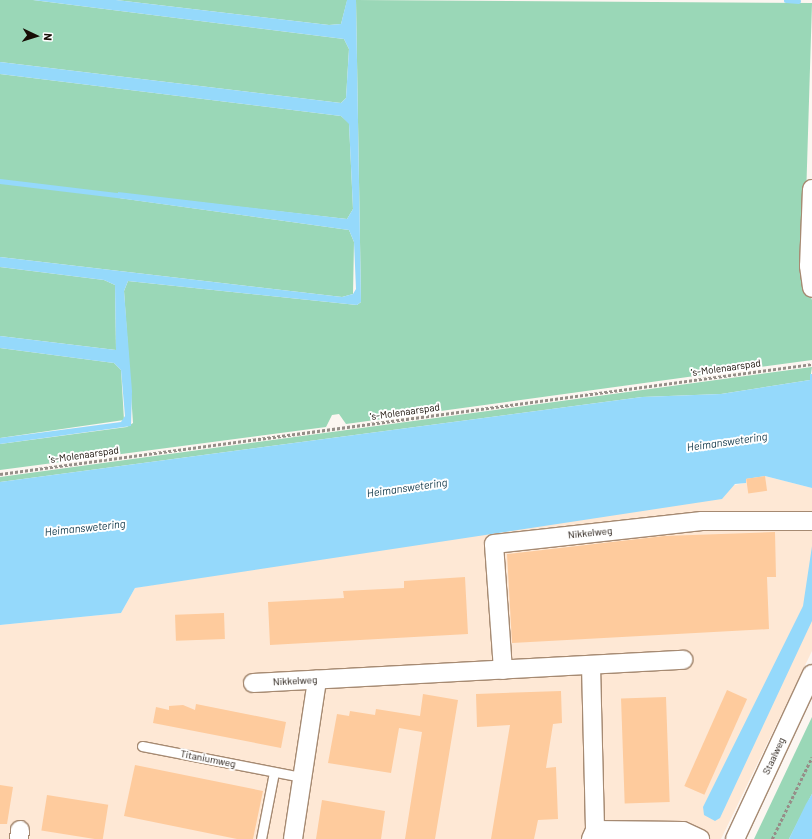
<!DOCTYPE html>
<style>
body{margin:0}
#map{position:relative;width:812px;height:839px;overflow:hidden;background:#fcf6f1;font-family:Barlow,sans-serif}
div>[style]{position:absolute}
.built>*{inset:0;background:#fee8d5}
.green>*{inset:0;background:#9ad7b7}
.water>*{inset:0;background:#95d9fb}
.stream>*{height:4.5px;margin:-2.25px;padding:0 2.25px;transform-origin:2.25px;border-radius:2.25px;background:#95d9fb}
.building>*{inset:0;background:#fecb9d;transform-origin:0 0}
.path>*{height:2.5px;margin-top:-1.25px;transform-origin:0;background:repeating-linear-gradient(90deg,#968e88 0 3px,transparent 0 5px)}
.roads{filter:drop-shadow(1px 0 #a68a72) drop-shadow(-1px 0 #a68a72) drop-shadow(0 1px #a68a72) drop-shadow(0 -1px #a68a72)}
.lane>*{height:9px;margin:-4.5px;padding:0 4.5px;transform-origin:4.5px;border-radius:4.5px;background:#fff}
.street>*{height:18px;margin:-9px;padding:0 9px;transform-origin:9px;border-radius:9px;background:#fff}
span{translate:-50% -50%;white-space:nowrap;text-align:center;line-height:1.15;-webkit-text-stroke:4px #fff;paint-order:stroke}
.street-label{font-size:10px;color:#170d05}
.water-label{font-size:11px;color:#0d3547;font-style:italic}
.north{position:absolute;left:16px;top:16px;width:40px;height:40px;-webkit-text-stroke:3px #fff;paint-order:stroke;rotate:94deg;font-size:11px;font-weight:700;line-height:16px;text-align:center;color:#170d05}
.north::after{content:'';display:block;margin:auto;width:14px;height:18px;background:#170d05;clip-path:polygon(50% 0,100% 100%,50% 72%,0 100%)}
</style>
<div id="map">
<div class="built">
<i style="clip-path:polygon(765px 476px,812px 488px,812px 651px,721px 839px,0 839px,0 625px,121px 613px,135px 588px,746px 483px,746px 479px)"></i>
</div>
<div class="green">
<i style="clip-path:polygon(0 0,33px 0,344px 39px,349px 49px,346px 98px,341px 103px,0 62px)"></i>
<i style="clip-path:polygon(116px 0,347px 0,347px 1px,341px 24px,329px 25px)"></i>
<i style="clip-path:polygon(356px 0,812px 3px,805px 231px,807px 285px,812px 300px,812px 360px,346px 424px,339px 414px,332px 415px,326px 427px,0 470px,0 444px,127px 427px,133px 423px,124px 291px,128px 281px,357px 305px,361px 302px)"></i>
<i style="clip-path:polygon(0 74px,341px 116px,349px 123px,353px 209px,347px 219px,118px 193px,119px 198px,349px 230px,354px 242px,353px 294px,342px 297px,0 257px)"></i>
<i style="clip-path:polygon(0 267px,104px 280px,115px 285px,116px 350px,0 336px)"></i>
<i style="clip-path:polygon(0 348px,114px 363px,121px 370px,124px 420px,0 438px)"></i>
<i style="clip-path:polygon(812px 367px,810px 380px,721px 394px,642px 397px,0 482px,0 477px)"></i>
<i style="clip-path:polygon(812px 717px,812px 794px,789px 839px,754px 839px)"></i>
</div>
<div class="water">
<i style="clip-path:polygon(33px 0,116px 0,329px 25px,341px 24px,347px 0,356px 0,361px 302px,357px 305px,128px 281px,124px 291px,132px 391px,131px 426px,0 444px,0 438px,121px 422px,125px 416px,121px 370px,114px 363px,0 348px,0 336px,116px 350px,115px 285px,104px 280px,0 267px,0 257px,342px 297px,353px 294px,356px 289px,354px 242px,349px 230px,118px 198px,118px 192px,347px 219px,353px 209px,349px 124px,341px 116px,0 74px,0 62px,341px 103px,346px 98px,349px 49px,344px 39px)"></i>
<i style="clip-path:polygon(810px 374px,812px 374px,812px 488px,765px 476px,746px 479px,746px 483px,735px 484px,722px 499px,135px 588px,121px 613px,0 625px,0 482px,642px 397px,721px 394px,810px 380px)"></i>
<i style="clip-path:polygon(812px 546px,812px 621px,720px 818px,715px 821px,704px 815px,703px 807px,803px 606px)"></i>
<i style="clip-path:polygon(812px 794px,812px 839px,789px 839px,806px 804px)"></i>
</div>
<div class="stream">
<i style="left:786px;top:0;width:12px;rotate:5deg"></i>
<i style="left:0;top:181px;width:119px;rotate:6.8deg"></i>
</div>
<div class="building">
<i style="left:765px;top:476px;width:15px;height:19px;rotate:82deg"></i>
<i style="clip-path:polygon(775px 532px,776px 577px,767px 577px,769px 629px,512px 643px,507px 554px,664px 536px)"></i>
<i style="clip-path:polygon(465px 577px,468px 634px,270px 645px,268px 602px,344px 598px,343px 591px,404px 588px,404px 581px)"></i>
<i style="left:224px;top:613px;width:26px;height:49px;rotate:88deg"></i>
<i style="left:727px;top:690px;width:22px;height:105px;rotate:24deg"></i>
<i style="clip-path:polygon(561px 691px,562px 723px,553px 724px,546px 768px,556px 767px,558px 819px,538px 820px,534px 839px,491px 839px,510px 725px,477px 727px,476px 694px)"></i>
<i style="clip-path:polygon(423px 694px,458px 700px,435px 839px,405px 839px,422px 732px,399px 728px,391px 773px,328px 763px,337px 714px,349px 716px,350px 711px,375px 715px,376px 709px,420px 716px)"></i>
<i style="left:666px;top:697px;width:105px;height:45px;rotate:88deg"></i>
<i style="clip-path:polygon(196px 704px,286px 722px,281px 748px,153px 723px,156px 707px,169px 710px,169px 706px,183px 705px,195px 710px)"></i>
<i style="clip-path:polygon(135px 765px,263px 791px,253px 839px,237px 839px,124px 816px)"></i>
<i style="clip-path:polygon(0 785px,13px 787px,7px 824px,0 824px)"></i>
<i style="left:47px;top:795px;width:62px;height:36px;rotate:9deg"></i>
<i style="clip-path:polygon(322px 800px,385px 811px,381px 839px,316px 839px)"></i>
</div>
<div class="path">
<i style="left:0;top:474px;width:819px;rotate:-7.71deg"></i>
<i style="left:772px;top:839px;width:91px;rotate:-64deg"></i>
</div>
<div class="roads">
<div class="lane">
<i style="left:142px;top:746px;width:163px;rotate:11deg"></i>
<i style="left:261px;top:839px;width:68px;rotate:-79deg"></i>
</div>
<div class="street">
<i style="left:812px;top:189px;width:77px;rotate:92.2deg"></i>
<i style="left:809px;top:266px;width:22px;rotate:82deg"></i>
<i style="left:591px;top:665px;width:165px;rotate:88.6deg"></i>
<i style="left:503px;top:670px;width:126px;rotate:-94.1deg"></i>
<i style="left:494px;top:544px;width:209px;rotate:-6.3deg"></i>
<i style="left:702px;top:521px;width:110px"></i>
<i style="left:253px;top:683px;width:431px;rotate:-3.1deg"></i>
<i style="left:19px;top:839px;width:9px;rotate:-84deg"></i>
<i style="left:293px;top:839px;width:161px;rotate:-81.4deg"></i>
<i style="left:591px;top:839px;width:10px;rotate:-66deg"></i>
<i style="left:595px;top:830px;width:88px;rotate:0.7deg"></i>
<i style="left:683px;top:831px;width:19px;rotate:25deg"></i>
<i style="left:735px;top:839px;width:182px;rotate:-65deg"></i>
</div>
</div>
<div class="street-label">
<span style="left:726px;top:368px;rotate:-8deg">'s-Molenaarspad</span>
<span style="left:405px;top:412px;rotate:-8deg">'s-Molenaarspad</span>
<span style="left:84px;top:455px;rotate:-8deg">'s-Molenaarspad</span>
<span style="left:590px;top:533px;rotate:-6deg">Nikkelweg</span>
<span style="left:295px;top:681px;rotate:-3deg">Nikkelweg</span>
<span style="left:774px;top:756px;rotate:-65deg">Staalweg</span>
<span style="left:208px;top:759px;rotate:11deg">Titaniumweg</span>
</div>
<div class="water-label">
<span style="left:727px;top:442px;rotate:-8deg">Heimanswetering</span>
<span style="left:407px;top:488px;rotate:-8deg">Heimanswetering</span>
<span style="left:85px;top:528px;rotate:-6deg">Heimanswetering</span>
</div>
<div class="north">N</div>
</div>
